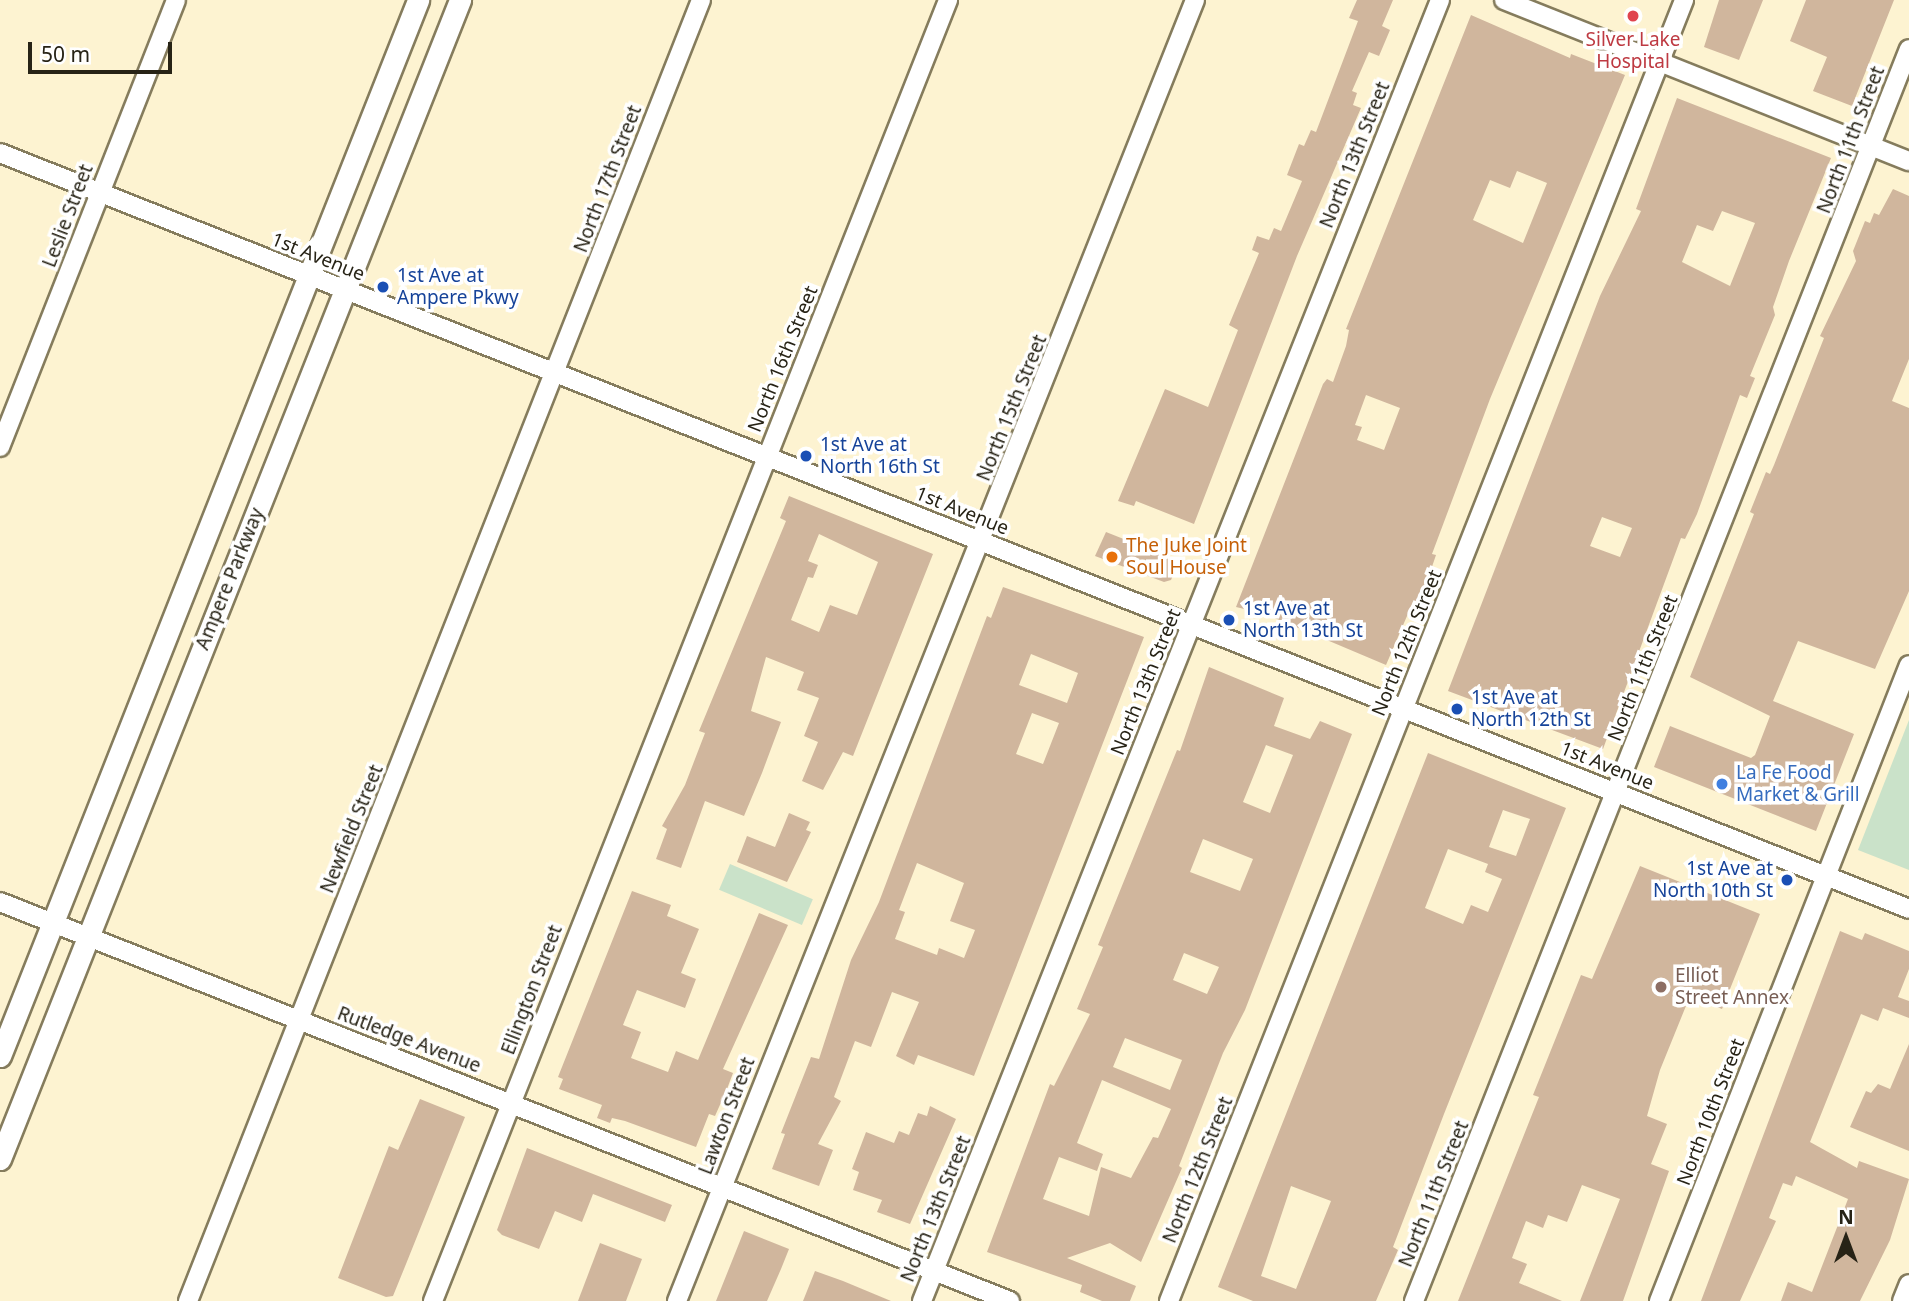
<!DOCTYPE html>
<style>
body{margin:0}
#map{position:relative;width:1909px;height:1301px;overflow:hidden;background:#fdf3d1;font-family:"Noto Sans",sans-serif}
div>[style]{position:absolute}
.green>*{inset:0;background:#cae2c9;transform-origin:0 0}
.building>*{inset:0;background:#d0b69d}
.roads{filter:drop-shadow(2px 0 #857c5d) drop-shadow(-2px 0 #857c5d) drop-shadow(0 2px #857c5d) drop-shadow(0 -2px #857c5d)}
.minor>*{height:18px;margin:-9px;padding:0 9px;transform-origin:9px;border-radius:9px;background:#fff}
.tertiary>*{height:21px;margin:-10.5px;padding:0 10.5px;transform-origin:10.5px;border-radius:10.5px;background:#fff}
.dots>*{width:19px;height:19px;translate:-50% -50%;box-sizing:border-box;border:4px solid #fff;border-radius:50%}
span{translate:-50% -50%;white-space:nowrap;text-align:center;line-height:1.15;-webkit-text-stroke:7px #fff;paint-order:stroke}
.health-label{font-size:19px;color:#be3a42}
.street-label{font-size:19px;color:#272316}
.transit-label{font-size:19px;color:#164399}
.left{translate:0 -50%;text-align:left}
.right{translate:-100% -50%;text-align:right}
.food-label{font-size:19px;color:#c56008}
.shop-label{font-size:19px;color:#366cbe}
.education-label{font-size:19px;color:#785e54}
.north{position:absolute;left:1811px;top:1203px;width:70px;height:70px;-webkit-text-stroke:5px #fff;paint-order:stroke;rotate:0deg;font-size:19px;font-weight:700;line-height:28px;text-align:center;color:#272316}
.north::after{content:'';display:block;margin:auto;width:24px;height:32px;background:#272316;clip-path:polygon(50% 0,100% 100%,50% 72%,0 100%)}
.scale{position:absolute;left:28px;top:42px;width:144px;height:32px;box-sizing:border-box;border:4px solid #272316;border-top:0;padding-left:9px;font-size:21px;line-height:24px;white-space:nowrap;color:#272316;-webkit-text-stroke:5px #fff;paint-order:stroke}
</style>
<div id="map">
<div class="green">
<i style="clip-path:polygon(1909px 720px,1909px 870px,1858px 850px)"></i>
<i style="left:730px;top:864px;width:90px;height:28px;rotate:23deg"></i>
</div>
<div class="building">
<i style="clip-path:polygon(1357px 0,1393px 0,1382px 26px,1390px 30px,1379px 56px,1369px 52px,1352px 91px,1357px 93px,1353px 105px,1361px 108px,1297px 256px,1194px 524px,1136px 501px,1134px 506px,1118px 501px,1165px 389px,1208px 407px,1238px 330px,1229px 325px,1259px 253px,1252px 250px,1257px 236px,1269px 240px,1274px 228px,1281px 231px,1302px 181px,1287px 175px,1299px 144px,1304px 146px,1311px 130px,1316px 132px,1358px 21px,1349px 18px)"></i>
<i style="clip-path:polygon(1719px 0,1763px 0,1739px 60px,1704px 47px)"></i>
<i style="clip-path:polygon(1806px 0,1894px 0,1852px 106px,1813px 91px,1827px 57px,1790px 41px)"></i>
<i style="clip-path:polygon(evenodd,1471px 15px,1570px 58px,1571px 54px,1625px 75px,1490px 399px,1432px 554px,1436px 555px,1419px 605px,1413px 602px,1386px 665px,1265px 614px,1236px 607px,1323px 384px,1327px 379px,1333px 382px,1346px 346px,1349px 330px,1346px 329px,1471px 15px,1517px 171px,1547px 183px,1523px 243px,1473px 220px,1490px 180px,1510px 188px,1517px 171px,1471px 15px,1366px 395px,1400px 408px,1384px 450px,1357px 440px,1362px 427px,1355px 425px,1366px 395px)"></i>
<i style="clip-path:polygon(evenodd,1677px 98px,1831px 158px,1789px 261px,1773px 307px,1775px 315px,1750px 376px,1755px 378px,1747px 398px,1740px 395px,1697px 514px,1685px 539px,1681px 538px,1603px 749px,1448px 691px,1600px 296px,1641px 211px,1636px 209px,1677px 98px,1722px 211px,1755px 223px,1730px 286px,1682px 262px,1697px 225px,1713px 231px,1722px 211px,1677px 98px,1602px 517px,1632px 528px,1620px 557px,1590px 546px,1602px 517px)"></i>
<i style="clip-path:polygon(1893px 189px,1909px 196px,1909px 359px,1892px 401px,1909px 408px,1909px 591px,1875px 669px,1798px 641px,1773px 701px,1854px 734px,1816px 831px,1654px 767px,1670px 726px,1751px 758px,1755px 755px,1770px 716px,1690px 677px,1754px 514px,1750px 512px,1766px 472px,1770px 474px,1774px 465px,1824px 338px,1820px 336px,1856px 261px,1853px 251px,1865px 221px,1870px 223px,1874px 213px,1879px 215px)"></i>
<i style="clip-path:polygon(evenodd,789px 496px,933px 554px,853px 756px,843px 752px,823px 790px,802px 781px,818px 742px,804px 736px,819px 698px,797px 690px,804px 672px,766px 657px,751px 711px,781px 722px,762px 773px,744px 816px,705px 801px,681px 868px,656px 859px,667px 829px,662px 826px,685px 785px,705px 733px,699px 731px,786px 521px,780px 518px,789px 496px,819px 534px,878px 562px,857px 615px,830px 605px,819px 632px,791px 620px,808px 577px,813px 578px,818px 565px,808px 561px,819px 534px)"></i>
<i style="clip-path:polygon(1106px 532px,1179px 561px,1171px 580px,1164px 582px,1095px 556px)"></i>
<i style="clip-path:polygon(evenodd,1003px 587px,1144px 637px,974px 1076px,918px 1055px,914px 1065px,896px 1056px,919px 1002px,892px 992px,871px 1047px,855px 1041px,834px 1097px,841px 1101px,818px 1144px,833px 1150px,819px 1186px,772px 1169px,785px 1134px,781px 1133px,811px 1057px,819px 1059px,851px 960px,879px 902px,987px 616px,991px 618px,1003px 587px,1031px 654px,1078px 673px,1067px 703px,1019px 685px,1031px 654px,1003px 587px,1032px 713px,1059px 723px,1043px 764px,1016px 754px,1032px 713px,1003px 587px,917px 863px,964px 883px,950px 921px,975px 930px,964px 958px,939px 948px,937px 955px,895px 939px,905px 912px,899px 910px,917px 863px)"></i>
<i style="clip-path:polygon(evenodd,1209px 667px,1284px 698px,1274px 726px,1310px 739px,1320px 721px,1352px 734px,1245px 1010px,1223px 1053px,1179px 1166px,1182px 1168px,1141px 1262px,1110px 1243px,1067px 1258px,1136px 1286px,1130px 1301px,1102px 1301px,1080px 1292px,1082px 1285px,987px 1252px,1050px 1084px,1054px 1086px,1090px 1014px,1077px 1009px,1103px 947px,1098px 945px,1177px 750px,1180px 751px,1209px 667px,1266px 745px,1293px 755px,1270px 813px,1243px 802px,1266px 745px,1209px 667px,1203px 839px,1253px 859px,1240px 891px,1190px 872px,1203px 839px,1209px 667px,1184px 953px,1219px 967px,1207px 994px,1173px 980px,1184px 953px,1209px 667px,1125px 1038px,1182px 1060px,1170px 1090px,1113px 1067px,1125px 1038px,1209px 667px,1102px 1080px,1171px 1109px,1158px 1138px,1153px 1137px,1131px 1178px,1101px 1167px,1089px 1216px,1043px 1199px,1059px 1157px,1097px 1171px,1103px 1154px,1077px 1143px,1102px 1080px)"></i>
<i style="clip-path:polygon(evenodd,1428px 753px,1566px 808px,1444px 1114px,1393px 1247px,1398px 1250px,1376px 1301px,1253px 1301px,1218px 1287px,1428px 753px,1503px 810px,1530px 819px,1516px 856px,1489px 847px,1503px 810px,1428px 753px,1448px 849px,1488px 864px,1485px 872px,1502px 879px,1488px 912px,1471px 905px,1463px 924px,1425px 908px,1448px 849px,1428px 753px,1291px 1186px,1331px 1201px,1296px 1289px,1261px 1276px,1291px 1186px)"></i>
<i style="clip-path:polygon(789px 813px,810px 822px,806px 830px,811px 832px,787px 882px,737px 862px,747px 836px,775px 847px)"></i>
<i style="clip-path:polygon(1640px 866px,1760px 914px,1722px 1009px,1690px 996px,1660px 1070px,1647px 1116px,1667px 1124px,1651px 1164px,1669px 1171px,1623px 1301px,1580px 1301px,1620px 1199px,1582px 1185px,1567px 1222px,1548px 1215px,1543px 1228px,1526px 1221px,1512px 1258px,1527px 1264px,1519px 1283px,1562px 1301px,1458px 1301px,1539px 1097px,1533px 1095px,1581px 975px,1592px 979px)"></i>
<i style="clip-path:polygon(632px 891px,671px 905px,667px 916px,699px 929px,681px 973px,696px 979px,685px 1008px,637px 990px,623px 1025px,641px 1032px,631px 1058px,668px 1072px,676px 1051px,698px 1060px,759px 913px,788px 925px,723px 1069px,733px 1073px,727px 1089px,715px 1116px,709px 1114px,696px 1147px,625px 1121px,612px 1118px,610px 1123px,597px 1118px,602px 1105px,559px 1089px,563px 1079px,558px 1077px)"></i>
<i style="clip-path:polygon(1840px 931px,1862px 940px,1865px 933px,1909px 951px,1909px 969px,1898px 997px,1909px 1001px,1909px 1018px,1883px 1008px,1878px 1021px,1861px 1014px,1810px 1142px,1857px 1168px,1859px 1161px,1909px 1179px,1890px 1240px,1860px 1301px,1781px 1301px,1788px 1282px,1812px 1292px,1848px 1199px,1796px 1176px,1792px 1186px,1783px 1183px,1769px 1218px,1776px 1221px,1740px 1301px,1701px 1301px)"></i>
<i style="clip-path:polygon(1909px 1044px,1909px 1151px,1850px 1127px,1866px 1091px,1871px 1093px,1878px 1084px,1890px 1089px)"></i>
<i style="clip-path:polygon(420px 1099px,465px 1117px,404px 1269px,393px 1296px,386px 1297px,338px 1278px,389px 1146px,398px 1150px)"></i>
<i style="clip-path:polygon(930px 1106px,956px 1119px,910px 1224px,877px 1212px,882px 1200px,853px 1190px,859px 1172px,852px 1169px,866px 1132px,894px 1143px,899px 1131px,909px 1135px,918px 1113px,927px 1116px)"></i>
<i style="clip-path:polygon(527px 1148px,672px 1205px,665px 1222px,593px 1194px,582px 1222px,555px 1211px,539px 1249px,502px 1235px,497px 1230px)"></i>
<i style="clip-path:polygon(744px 1231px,789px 1249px,781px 1269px,767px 1301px,716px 1301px)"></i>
<i style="clip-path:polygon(600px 1243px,642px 1259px,626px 1301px,578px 1301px)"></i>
<i style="clip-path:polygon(815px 1271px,843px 1281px,891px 1301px,803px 1301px)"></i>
</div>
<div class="roads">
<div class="minor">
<i style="left:1504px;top:0;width:436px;rotate:21.7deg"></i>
<i style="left:0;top:153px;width:2053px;rotate:21.6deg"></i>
<i style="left:0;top:447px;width:480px;rotate:-68.5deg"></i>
<i style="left:0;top:902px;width:1086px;rotate:21.56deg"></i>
<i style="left:188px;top:1301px;width:1398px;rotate:-68.48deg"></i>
<i style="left:433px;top:1301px;width:1399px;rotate:-68.4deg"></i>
<i style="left:677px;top:1301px;width:1400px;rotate:-68.29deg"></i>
<i style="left:922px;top:1301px;width:1400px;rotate:-68.29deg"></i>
<i style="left:1169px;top:1301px;width:1399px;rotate:-68.4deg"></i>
<i style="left:1414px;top:1301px;width:1346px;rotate:-68.43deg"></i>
<i style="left:1659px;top:1301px;width:683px;rotate:-68.54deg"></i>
<i style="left:1902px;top:1301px;width:18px;rotate:-68deg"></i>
</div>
<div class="tertiary">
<i style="left:0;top:1056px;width:1136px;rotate:-68.4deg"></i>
<i style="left:0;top:1159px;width:1247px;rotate:-68.35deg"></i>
</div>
</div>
<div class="dots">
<i style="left:1633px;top:16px;background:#e0444e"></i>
<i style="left:383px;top:287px;background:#1a4fb4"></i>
<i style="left:806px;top:456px;background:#1a4fb4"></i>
<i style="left:1112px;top:557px;background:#e8710a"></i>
<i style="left:1229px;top:620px;background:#1a4fb4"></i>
<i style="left:1457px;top:709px;background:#1a4fb4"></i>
<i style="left:1722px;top:784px;background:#3f7fe0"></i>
<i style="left:1787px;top:880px;background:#1a4fb4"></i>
<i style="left:1661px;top:987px;background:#8d6e63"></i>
</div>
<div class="health-label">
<span style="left:1633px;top:51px">Silver Lake<br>Hospital</span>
</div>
<div class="street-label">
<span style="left:1851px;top:140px;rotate:-69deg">North 11th Street</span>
<span style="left:1355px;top:155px;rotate:-68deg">North 13th Street</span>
<span style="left:608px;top:179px;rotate:-69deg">North 17th Street</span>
<span style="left:68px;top:216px;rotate:-69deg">Leslie Street</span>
<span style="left:318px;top:257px;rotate:22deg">1st Avenue</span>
<span style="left:783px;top:359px;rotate:-68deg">North 16th Street</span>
<span style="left:1012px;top:408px;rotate:-68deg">North 15th Street</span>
<span style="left:962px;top:511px;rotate:22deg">1st Avenue</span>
<span style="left:230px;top:579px;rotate:-68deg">Ampere Parkway</span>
<span style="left:1407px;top:643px;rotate:-68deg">North 12th Street</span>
<span style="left:1643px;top:668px;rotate:-68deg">North 11th Street</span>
<span style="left:1146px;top:682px;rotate:-68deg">North 13th Street</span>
<span style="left:1607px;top:766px;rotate:22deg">1st Avenue</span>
<span style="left:352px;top:829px;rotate:-68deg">Newfield Street</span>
<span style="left:532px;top:990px;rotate:-69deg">Ellington Street</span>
<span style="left:409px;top:1040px;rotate:21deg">Rutledge Avenue</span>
<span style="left:1711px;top:1112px;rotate:-69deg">North 10th Street</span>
<span style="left:727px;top:1116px;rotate:-69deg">Lawton Street</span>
<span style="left:1198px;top:1170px;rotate:-68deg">North 12th Street</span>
<span style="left:1434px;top:1194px;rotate:-68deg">North 11th Street</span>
<span style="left:936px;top:1209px;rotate:-68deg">North 13th Street</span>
</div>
<div class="transit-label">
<span class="left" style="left:397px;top:287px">1st Ave at<br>Ampere Pkwy</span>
<span class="left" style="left:820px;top:456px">1st Ave at<br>North 16th St</span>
<span class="left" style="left:1243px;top:620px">1st Ave at<br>North 13th St</span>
<span class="left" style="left:1471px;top:709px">1st Ave at<br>North 12th St</span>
<span class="right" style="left:1773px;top:880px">1st Ave at<br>North 10th St</span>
</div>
<div class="food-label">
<span class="left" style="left:1126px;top:557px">The Juke Joint<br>Soul House</span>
</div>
<div class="shop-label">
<span class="left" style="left:1736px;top:784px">La Fe Food<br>Market &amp; Grill</span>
</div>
<div class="education-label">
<span class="left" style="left:1675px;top:987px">Elliot<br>Street Annex</span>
</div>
<div class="north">N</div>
<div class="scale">50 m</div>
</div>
